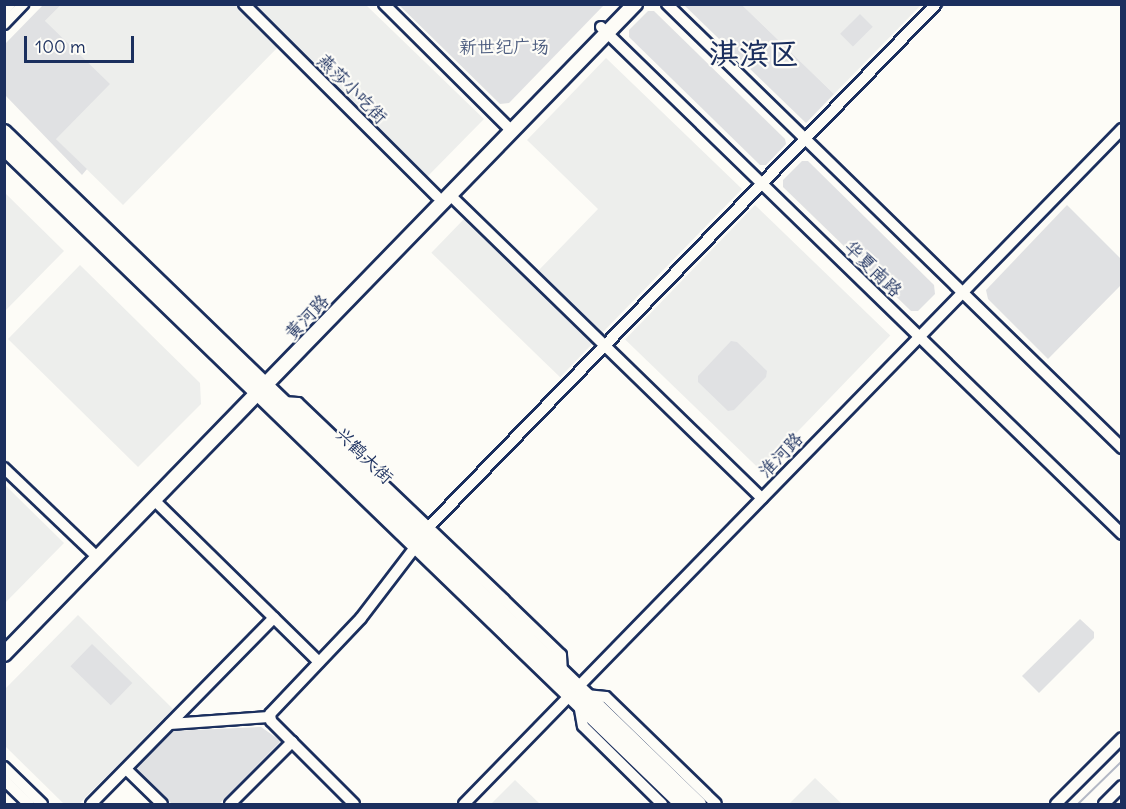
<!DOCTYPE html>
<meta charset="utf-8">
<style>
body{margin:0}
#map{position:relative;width:1126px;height:809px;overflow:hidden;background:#fdfcf7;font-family:Delius,"LXGW WenKai TC",sans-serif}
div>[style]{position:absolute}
.built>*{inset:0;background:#edeeec;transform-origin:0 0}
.green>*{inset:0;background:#e0e1e3;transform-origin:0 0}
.stream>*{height:2px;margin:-1px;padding:0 1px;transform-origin:1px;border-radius:1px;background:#b3b8c5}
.roads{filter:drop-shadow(2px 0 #1b2f5e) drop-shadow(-2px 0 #1b2f5e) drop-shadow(0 2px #1b2f5e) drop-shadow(0 -2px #1b2f5e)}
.minor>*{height:10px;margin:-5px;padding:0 5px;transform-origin:5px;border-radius:5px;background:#fdfcf7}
.major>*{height:14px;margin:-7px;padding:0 7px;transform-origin:7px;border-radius:7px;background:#fdfcf7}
span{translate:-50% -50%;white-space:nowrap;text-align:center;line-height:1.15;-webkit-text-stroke:4.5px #fdfcf7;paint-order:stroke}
.park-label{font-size:18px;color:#4c5c7f}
.street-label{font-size:18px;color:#1b2f5e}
.town-label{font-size:30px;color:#1b2f5e;font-weight:700}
.frame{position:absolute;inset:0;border:6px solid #1b2f5e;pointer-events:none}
.scale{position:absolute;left:24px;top:36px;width:110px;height:27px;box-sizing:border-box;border:3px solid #1b2f5e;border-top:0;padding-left:8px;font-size:18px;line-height:21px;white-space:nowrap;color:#1b2f5e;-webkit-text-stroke:4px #fdfcf7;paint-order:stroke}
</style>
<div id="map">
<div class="built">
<i style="clip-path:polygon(61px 5px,237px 5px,279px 46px,123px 205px,56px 139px,45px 21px)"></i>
<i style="clip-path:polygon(248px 5px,366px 5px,484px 119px,426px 178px)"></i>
<i style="clip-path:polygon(742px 5px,921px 5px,834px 94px)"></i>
<i style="clip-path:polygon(606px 58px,742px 189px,602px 333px,538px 271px,598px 209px,527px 140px)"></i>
<i style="clip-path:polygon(4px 192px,64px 251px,5px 311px,4px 311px)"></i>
<i style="left:755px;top:205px;width:188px;height:187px;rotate:44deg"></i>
<i style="left:464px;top:219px;width:179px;height:47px;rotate:44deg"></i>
<i style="clip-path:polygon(80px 265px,200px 383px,201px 404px,138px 467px,8px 339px)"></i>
<i style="clip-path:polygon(4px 484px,64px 543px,5px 603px,4px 603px)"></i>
<i style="clip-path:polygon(78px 615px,173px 709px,79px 804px,64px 804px,5px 746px,4px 690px)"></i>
<i style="clip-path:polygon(815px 778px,842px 804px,789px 804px)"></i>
<i style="clip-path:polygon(515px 780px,540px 804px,491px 804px)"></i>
</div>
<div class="green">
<i style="clip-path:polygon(43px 5px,61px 5px,45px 21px,110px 84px,56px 139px,87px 169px,82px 175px,5px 95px,5px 44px)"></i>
<i style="clip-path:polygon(399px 5px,604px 5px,509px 103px,500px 104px)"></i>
<i style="clip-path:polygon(684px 5px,742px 5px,834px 94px,806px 123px)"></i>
<i style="clip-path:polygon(648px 11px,654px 11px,785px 139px,786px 144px,766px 165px,760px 165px,629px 37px,629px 30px)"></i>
<i style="left:860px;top:14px;width:18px;height:28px;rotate:45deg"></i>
<i style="clip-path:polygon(802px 161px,808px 161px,934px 285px,935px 294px,918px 311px,911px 311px,783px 187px,783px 180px)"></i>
<i style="clip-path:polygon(1067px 205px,1121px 259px,1121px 285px,1048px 359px,988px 299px,986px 290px)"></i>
<i style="clip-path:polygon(731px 341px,737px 342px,767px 371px,766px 377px,734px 410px,728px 411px,698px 382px,698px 376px)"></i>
<i style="clip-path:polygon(1080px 619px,1094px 632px,1094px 638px,1039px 693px,1022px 676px)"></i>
<i style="left:92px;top:644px;width:56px;height:31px;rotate:44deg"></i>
<i style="clip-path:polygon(261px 727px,281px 741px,219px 804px,172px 804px,134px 767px,170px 731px)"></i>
</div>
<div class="stream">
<i style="left:1078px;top:804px;width:62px;rotate:-44.3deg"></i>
</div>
<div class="roads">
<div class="minor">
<i style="left:244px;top:4px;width:272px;rotate:44.9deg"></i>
<i style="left:384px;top:4px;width:180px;rotate:44.8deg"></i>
<i style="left:667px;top:4px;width:636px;rotate:44.3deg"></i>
<i style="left:4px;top:11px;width:9px;rotate:-49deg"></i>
<i style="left:4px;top:24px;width:28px;rotate:-46deg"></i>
<i style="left:601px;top:27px;width:727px;rotate:44.22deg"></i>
<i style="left:450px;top:195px;width:435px;rotate:44.2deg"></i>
<i style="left:283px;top:402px;width:15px;rotate:4deg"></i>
<i style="left:298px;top:403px;width:285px;rotate:43.7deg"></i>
<i style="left:504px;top:600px;width:79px;rotate:44deg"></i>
<i style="left:561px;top:655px;width:17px;rotate:87deg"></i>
<i style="left:4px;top:468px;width:122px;rotate:43.7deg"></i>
<i style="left:154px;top:500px;width:231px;rotate:44.5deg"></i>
<i style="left:421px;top:535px;width:740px;rotate:-45.88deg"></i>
<i style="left:586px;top:695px;width:20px;rotate:6deg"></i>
<i style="left:606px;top:697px;width:153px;rotate:44.2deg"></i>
<i style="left:579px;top:704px;width:22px;rotate:80deg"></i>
<i style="left:583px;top:726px;width:111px;rotate:44.6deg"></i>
<i style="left:170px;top:724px;width:99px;rotate:-4deg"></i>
<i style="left:4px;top:767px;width:53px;rotate:44.2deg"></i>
<i style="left:126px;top:769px;width:50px;rotate:44.2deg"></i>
<i style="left:4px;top:780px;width:35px;rotate:44deg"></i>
<i style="left:91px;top:804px;width:261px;rotate:-45.5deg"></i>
<i style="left:230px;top:804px;width:88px;rotate:-45deg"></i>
<i style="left:354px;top:804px;width:117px;rotate:-135deg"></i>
<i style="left:271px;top:721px;width:7px;rotate:-98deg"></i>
<i style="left:270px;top:714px;width:132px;rotate:-46.5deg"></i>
<i style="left:361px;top:618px;width:91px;rotate:-52.6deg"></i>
<i style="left:464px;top:804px;width:943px;rotate:-45.73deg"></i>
<i style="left:1056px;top:804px;width:93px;rotate:-45deg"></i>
<i style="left:1104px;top:804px;width:25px;rotate:-45deg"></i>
</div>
<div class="major">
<i style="left:4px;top:132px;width:967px;rotate:44.04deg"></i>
<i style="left:4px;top:148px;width:943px;rotate:44.06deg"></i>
<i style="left:4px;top:654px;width:906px;rotate:-45.85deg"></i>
</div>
</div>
<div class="park-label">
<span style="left:504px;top:47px">新世纪广场</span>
</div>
<div class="street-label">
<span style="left:352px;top:89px;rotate:45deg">燕莎小吃街</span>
<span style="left:873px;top:269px;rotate:44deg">华夏南路</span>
<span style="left:307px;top:317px;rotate:-46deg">黄河路</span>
<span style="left:781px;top:455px;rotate:-46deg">淮河路</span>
<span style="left:364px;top:456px;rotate:44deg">兴鹤大街</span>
</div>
<div class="town-label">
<span style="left:754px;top:53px">淇滨区</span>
</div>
<div class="frame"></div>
<div class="scale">100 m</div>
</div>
